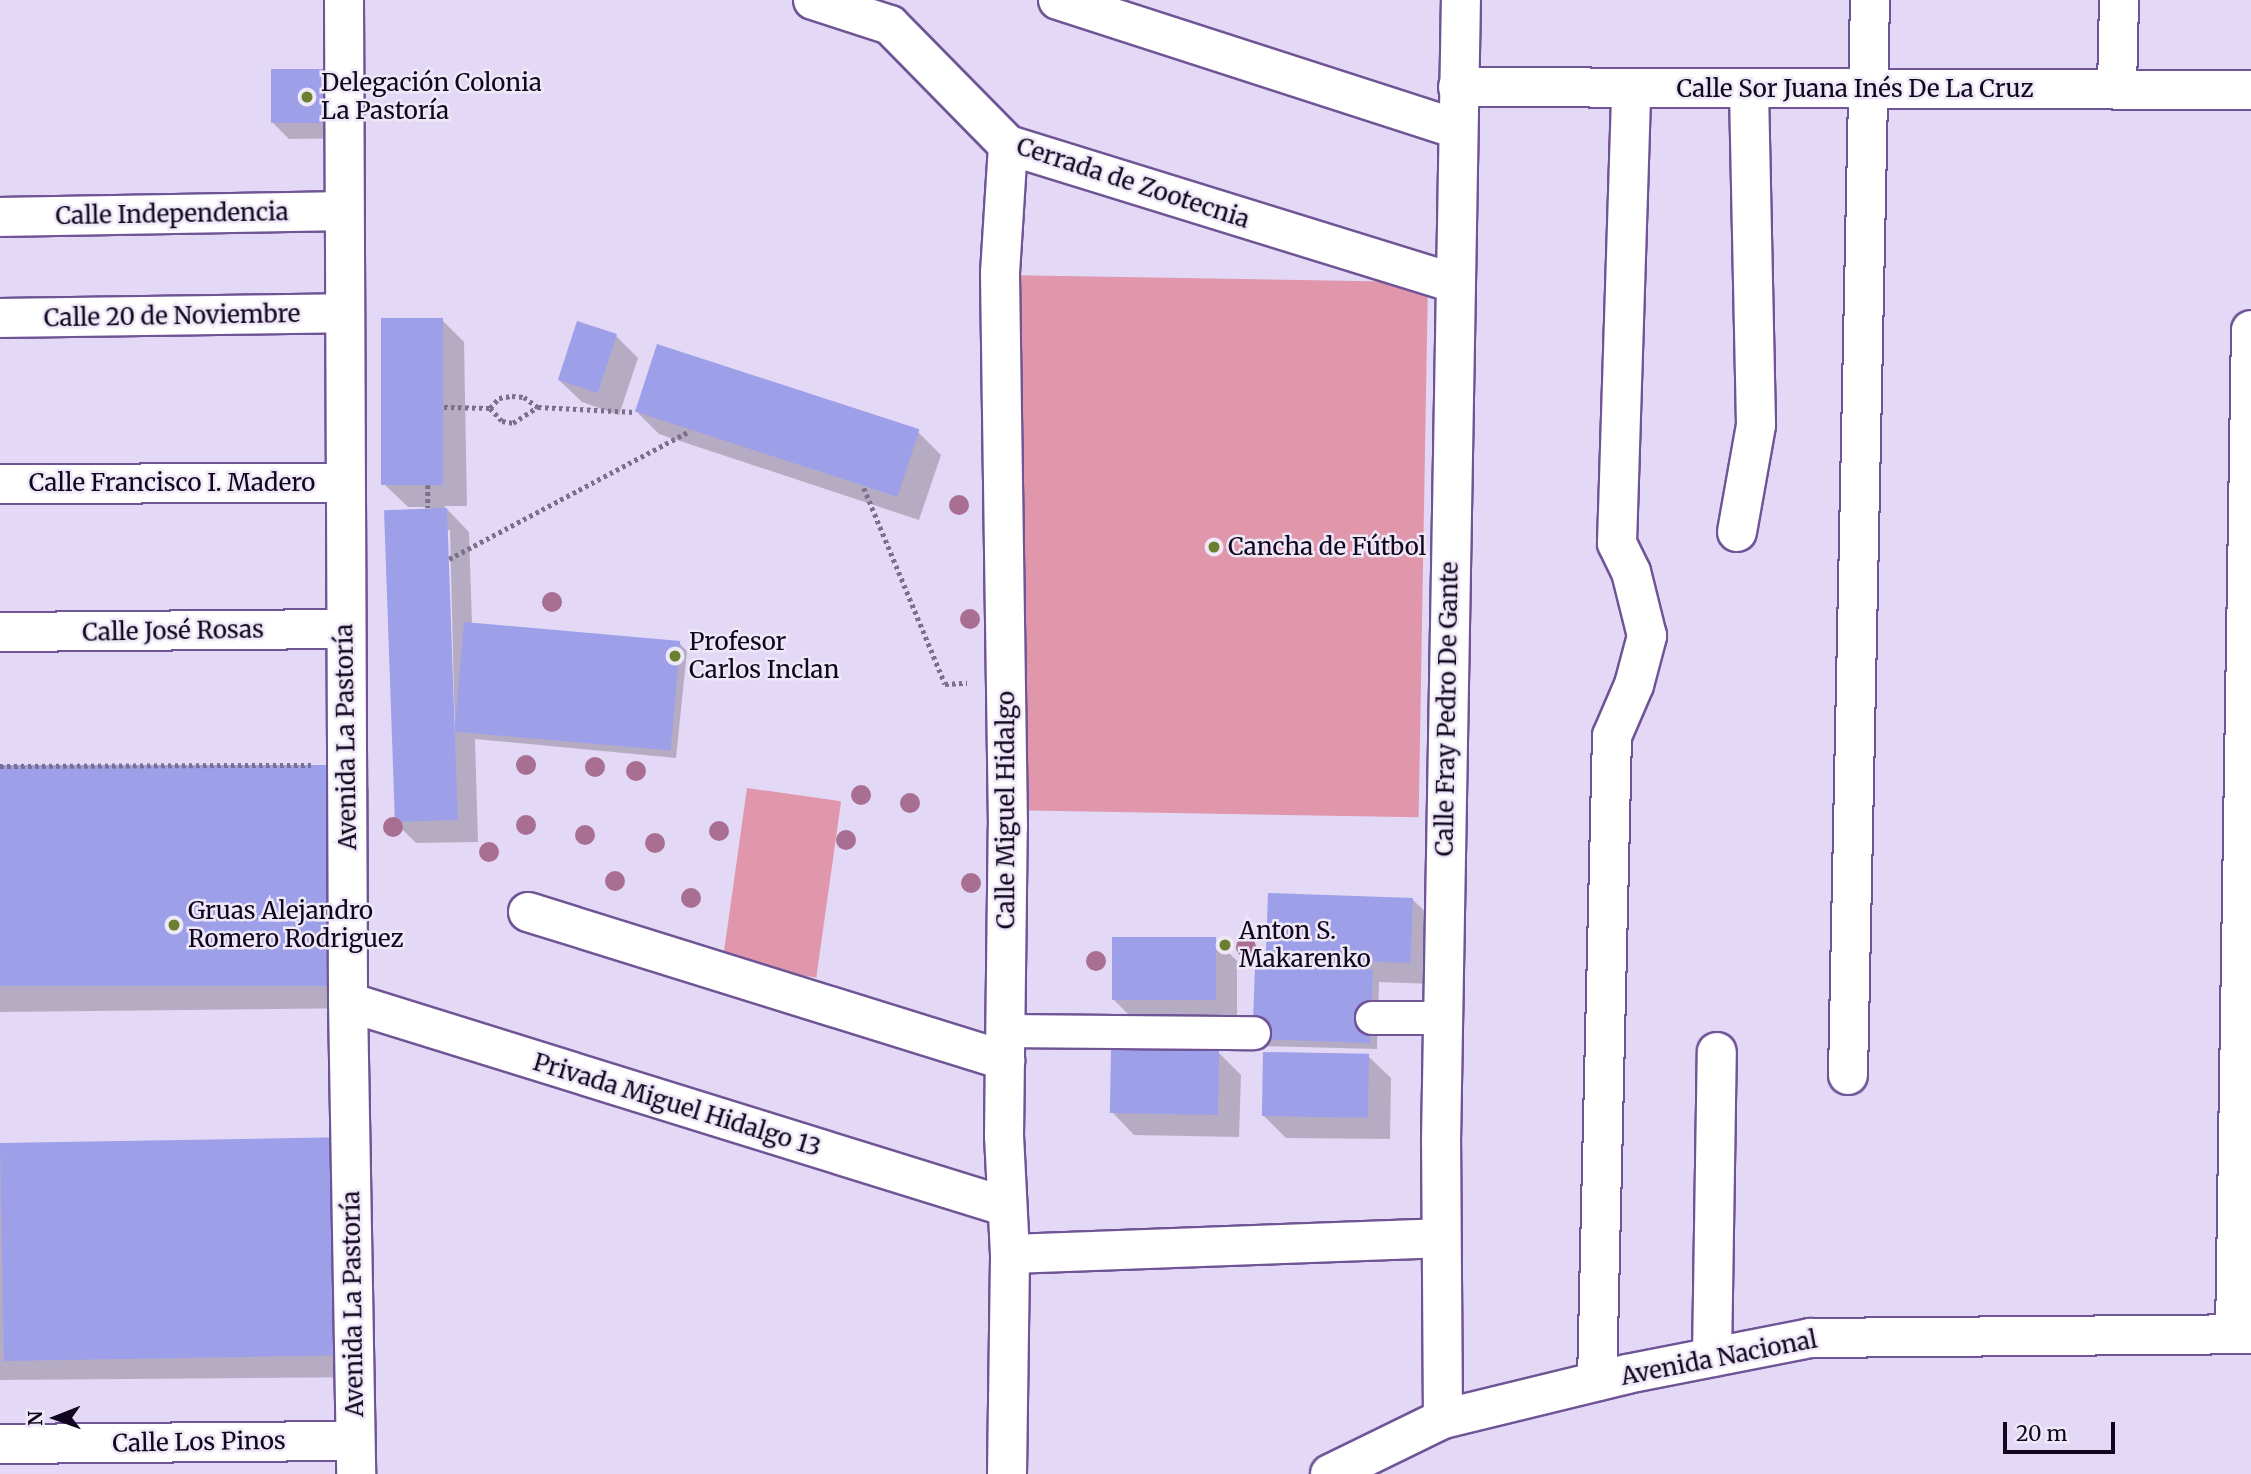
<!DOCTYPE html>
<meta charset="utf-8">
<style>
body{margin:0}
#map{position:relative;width:2251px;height:1474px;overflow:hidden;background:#e3d8f6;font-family:Merriweather,serif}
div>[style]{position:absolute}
.green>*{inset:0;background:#e096ab;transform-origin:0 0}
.shadow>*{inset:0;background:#0003}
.building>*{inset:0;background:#9da0e8;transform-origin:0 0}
.path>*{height:4.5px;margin-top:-2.25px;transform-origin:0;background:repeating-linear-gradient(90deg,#7b708b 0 3.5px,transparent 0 7px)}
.roads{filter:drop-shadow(2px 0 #705596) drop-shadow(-2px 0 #705596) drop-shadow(0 2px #705596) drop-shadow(0 -2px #705596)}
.pedestrian>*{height:32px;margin:-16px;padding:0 16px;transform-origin:16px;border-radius:16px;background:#fff}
.minor>*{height:38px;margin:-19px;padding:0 19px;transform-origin:19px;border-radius:19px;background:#fff}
.tertiary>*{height:38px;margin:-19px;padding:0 19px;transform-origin:19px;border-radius:19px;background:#fff}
.secondary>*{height:38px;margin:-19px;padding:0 19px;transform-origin:19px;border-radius:19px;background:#fff}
.trees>*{width:20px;height:20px;margin:-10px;border-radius:50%;background:#a96f92}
.dots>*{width:19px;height:19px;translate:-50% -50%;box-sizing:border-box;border:4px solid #eee8f7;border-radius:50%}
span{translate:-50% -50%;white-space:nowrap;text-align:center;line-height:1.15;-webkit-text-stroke:5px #eee8f7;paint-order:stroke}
.poi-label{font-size:24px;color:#11061f}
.left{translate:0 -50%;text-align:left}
.street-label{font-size:24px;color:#11061f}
.north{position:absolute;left:21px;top:1383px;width:70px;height:70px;-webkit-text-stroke:5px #eee8f7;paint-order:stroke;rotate:269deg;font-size:19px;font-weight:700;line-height:28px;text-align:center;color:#11061f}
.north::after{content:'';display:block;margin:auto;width:24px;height:32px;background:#11061f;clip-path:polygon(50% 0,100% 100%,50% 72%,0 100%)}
.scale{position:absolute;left:2003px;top:1422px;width:112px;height:32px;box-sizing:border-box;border:4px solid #11061f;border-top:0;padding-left:9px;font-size:21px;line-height:24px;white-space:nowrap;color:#11061f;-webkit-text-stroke:5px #eee8f7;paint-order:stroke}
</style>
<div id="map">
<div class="green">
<i style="left:1008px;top:275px;width:420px;height:535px;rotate:1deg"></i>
<i style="left:747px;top:788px;width:95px;height:178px;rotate:8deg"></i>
</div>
<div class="shadow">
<i style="clip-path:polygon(273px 73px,357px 138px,289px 139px,274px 124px)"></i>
<i style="clip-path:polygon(evenodd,442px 320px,464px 342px,467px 506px,444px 506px,469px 532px,472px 624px,680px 644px,687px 651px,676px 758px,475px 739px,478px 842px,416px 843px,394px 821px,431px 507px,408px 507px,385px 485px,442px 320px,446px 530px,450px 530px,455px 737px,452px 737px,446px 530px)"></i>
<i style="clip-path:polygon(616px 336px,638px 358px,619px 415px,582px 402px,559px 380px)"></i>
<i style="clip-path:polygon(637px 412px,918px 432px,941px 455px,919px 520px,659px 434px)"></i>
<i style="clip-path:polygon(346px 767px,369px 789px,369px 1008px,0 1012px,0 771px)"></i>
<i style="clip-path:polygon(1412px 899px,1435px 921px,1433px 984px,1379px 982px,1377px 1049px,1262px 1046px,1280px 969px,1268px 957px)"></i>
<i style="clip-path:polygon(1215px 939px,1237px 961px,1237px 1022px,1135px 1021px,1113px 999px)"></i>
<i style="clip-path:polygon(1218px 1052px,1241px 1075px,1239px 1137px,1134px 1135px,1112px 1112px)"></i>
<i style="clip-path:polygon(1368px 1056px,1391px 1078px,1390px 1139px,1286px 1138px,1264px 1116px)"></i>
<i style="clip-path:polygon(349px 1139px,371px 1162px,375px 1377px,0 1380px,0 1144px)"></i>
</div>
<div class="building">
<i style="left:343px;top:69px;width:54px;height:72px;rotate:90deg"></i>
<i style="left:381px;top:318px;width:62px;height:167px"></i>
<i style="left:577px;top:321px;width:42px;height:62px;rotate:18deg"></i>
<i style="left:657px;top:344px;width:276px;height:71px;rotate:18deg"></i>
<i style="left:447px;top:508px;width:312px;height:63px;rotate:88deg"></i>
<i style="left:464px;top:622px;width:217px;height:110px;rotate:5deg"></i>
<i style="left:347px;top:765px;width:221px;height:347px;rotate:90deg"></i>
<i style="left:1268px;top:893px;width:145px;height:65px;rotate:2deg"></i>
<i style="left:1112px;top:937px;width:104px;height:63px"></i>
<i style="left:1255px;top:966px;width:118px;height:73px;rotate:2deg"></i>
<i style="left:1111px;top:1049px;width:108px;height:64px;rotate:1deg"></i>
<i style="left:1263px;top:1052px;width:106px;height:64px;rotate:1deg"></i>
<i style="left:350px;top:1137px;width:218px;height:350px;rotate:89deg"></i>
</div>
<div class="path">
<i style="left:444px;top:407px;width:46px;rotate:1.2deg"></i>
<i style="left:490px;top:408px;width:18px;rotate:47deg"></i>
<i style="left:502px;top:421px;width:11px;rotate:10deg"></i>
<i style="left:513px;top:423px;width:30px;rotate:-33deg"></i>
<i style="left:538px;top:407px;width:97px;rotate:3deg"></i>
<i style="left:490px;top:408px;width:13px;rotate:-48deg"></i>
<i style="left:499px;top:398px;width:13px;rotate:-9deg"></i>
<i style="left:512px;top:396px;width:12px;rotate:5deg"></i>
<i style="left:524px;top:397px;width:17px;rotate:36deg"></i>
<i style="left:428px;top:485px;width:23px;rotate:90deg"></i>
<i style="left:864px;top:488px;width:212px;rotate:67.5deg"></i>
<i style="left:945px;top:684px;width:22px;rotate:-3deg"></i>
<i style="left:449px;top:559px;width:273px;rotate:-28deg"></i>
<i style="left:0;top:766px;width:311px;rotate:-0.2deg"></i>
</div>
<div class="roads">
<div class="pedestrian">
<i style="left:1372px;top:1018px;width:70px"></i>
<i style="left:1005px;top:1031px;width:249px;rotate:0.5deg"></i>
</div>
<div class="minor">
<i style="left:344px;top:0;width:1002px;rotate:89.77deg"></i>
<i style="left:348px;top:1002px;width:472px;rotate:89deg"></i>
<i style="left:813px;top:0;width:81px;rotate:18deg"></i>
<i style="left:890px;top:25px;width:168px;rotate:45.5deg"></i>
<i style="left:1008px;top:145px;width:468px;rotate:17.2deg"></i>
<i style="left:1058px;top:0;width:420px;rotate:17.9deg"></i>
<i style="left:1458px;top:87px;width:793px;rotate:0.22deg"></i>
<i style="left:2117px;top:88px;width:88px;rotate:-88.7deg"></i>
<i style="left:0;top:217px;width:344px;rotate:-1deg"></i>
<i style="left:0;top:318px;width:344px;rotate:-0.8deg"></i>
<i style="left:0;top:484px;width:345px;rotate:-0.2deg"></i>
<i style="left:1737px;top:532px;width:109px;rotate:-79.9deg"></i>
<i style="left:1756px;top:425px;width:335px;rotate:-91.2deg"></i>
<i style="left:0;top:632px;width:345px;rotate:-0.5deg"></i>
<i style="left:528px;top:912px;width:500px;rotate:17.3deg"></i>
<i style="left:348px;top:1002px;width:690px;rotate:17.28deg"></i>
<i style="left:1848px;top:1075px;width:1075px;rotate:-88.83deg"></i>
<i style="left:1010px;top:1254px;width:430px;rotate:-2.1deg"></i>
<i style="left:2235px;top:1334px;width:1004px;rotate:-89.09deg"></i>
<i style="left:1712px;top:1357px;width:305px;rotate:-89.1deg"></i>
<i style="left:1597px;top:1381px;width:645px;rotate:-88.67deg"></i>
<i style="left:1612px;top:736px;width:56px;rotate:-66.7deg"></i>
<i style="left:1634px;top:685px;width:51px;rotate:-75.1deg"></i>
<i style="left:1647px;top:636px;width:66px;rotate:-104deg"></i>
<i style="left:1631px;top:572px;width:32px;rotate:-116deg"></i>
<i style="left:1617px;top:543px;width:453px;rotate:-88.2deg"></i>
<i style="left:0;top:1444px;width:355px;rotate:-0.5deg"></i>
<i style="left:1007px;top:1474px;width:220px;rotate:-89.2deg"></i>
<i style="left:1010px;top:1254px;width:118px;rotate:-92.9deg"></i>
<i style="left:1004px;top:1136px;width:309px;rotate:-89.3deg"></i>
<i style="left:1008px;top:827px;width:554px;rotate:-90.83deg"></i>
<i style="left:1000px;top:273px;width:128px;rotate:-86.4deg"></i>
</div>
<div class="tertiary">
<i style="left:1443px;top:1419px;width:277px;rotate:-90.4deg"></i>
<i style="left:1441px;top:1142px;width:1142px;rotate:-89deg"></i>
</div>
<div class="secondary">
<i style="left:1330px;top:1474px;width:126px;rotate:-26deg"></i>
<i style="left:1443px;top:1419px;width:189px;rotate:-13.7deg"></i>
<i style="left:1627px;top:1374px;width:187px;rotate:-11.1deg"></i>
<i style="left:1810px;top:1338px;width:441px;rotate:-0.5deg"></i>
</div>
</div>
<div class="trees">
<i style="left:959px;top:505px"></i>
<i style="left:552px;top:602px"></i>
<i style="left:970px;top:619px"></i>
<i style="left:526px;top:765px"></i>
<i style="left:595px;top:767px"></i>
<i style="left:636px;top:771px"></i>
<i style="left:861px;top:795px"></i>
<i style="left:910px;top:803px"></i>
<i style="left:526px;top:825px"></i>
<i style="left:393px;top:827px"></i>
<i style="left:719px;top:831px"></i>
<i style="left:585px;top:835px"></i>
<i style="left:846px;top:840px"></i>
<i style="left:655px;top:843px"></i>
<i style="left:489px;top:852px"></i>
<i style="left:615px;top:881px"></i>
<i style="left:971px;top:883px"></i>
<i style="left:691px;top:898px"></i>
<i style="left:1246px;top:947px"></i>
<i style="left:1096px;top:961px"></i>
</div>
<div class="dots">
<i style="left:307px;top:97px;background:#6b7f2f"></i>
<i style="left:1214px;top:547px;background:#6b7f2f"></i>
<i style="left:675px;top:656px;background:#6b7f2f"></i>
<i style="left:174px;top:925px;background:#6b7f2f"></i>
<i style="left:1225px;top:945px;background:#6b7f2f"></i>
</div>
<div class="poi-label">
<span class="left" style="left:321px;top:97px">Delegación Colonia<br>La Pastoría</span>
<span class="left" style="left:1228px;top:547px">Cancha de Fútbol</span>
<span class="left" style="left:689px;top:656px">Profesor<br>Carlos Inclan</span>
<span class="left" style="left:188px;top:925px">Gruas Alejandro<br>Romero Rodriguez</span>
<span class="left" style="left:1239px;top:945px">Anton S.<br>Makarenko</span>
</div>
<div class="street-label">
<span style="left:1855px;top:89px">Calle Sor Juana Inés De La Cruz</span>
<span style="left:1133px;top:183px;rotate:18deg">Cerrada de Zootecnia</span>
<span style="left:172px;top:214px;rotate:-1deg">Calle Independencia</span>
<span style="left:172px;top:316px;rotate:-1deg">Calle 20 de Noviembre</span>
<span style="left:172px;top:483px">Calle Francisco I. Madero</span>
<span style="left:173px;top:631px;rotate:-1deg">Calle José Rosas</span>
<span style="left:1447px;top:709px;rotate:-89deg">Calle Fray Pedro De Gante</span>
<span style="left:346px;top:737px;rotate:-91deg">Avenida La Pastoría</span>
<span style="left:1006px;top:810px;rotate:-90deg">Calle Miguel Hidalgo</span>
<span style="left:677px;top:1105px;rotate:17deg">Privada Miguel Hidalgo 13</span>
<span style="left:353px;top:1304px;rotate:-91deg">Avenida La Pastoría</span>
<span style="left:1719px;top:1358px;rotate:-11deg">Avenida Nacional</span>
<span style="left:199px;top:1442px;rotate:-1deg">Calle Los Pinos</span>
</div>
<div class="north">N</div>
<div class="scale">20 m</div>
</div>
